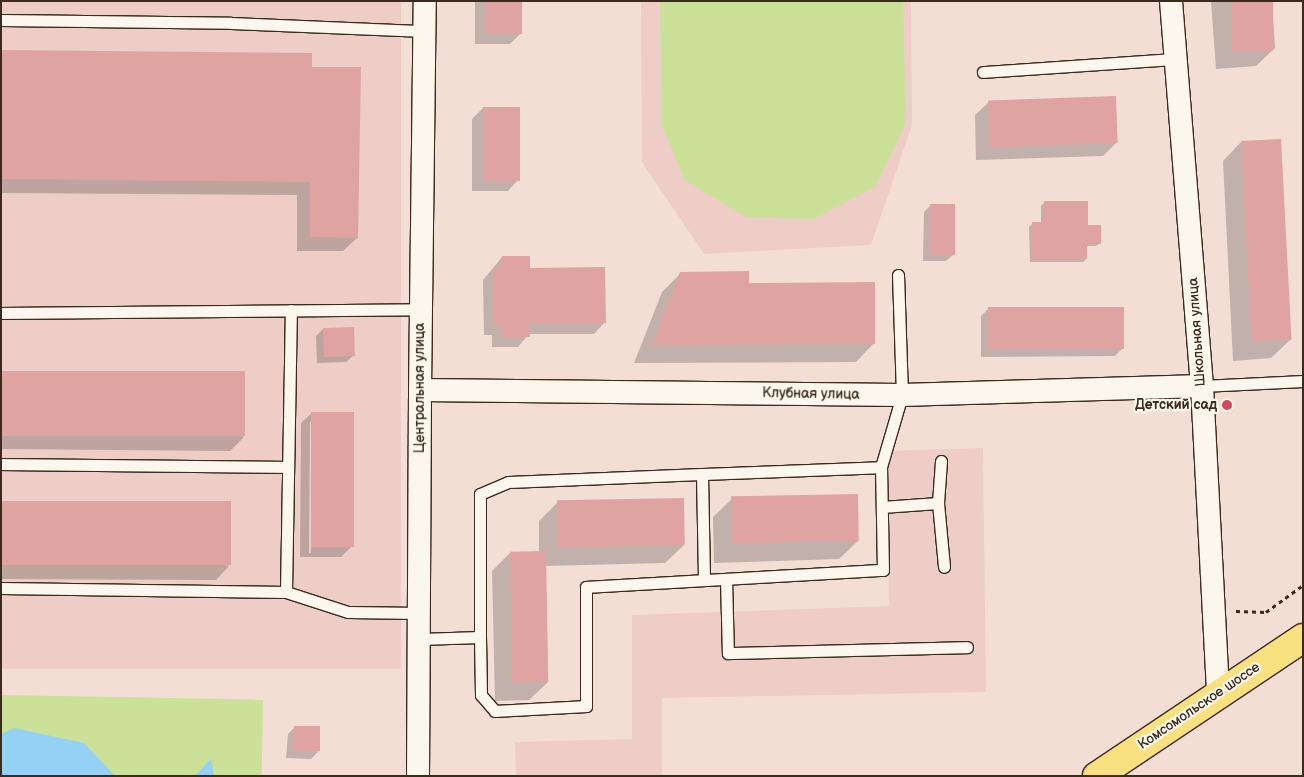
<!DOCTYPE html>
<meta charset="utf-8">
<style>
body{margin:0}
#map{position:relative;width:1304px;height:777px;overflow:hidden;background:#f3ded6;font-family:"Balsamiq Sans",sans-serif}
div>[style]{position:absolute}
.built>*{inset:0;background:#edcdc6;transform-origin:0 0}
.green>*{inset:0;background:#cae197;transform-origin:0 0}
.water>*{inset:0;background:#94d1f5}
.shadow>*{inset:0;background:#0003}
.building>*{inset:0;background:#dfa4a1;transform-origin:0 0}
.path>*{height:3px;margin-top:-1.5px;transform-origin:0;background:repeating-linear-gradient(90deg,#3b2a1e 0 4px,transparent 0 8px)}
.roads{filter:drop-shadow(1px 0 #3b2a1e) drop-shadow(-1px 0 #3b2a1e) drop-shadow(0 1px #3b2a1e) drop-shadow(0 -1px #3b2a1e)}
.lane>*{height:11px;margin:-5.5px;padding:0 5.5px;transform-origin:5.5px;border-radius:5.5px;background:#fbf7ec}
.street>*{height:22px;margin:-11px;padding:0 11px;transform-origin:11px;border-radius:11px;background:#fbf7ec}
.highway>*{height:28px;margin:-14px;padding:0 14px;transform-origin:14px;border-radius:14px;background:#fae180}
.dots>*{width:14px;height:14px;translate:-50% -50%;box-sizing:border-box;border:2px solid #fbf7ec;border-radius:50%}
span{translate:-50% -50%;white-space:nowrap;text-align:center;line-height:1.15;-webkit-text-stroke:4.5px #fbf7ec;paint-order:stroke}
.street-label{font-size:14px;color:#3b2a1e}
.poi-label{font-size:14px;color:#3b2a1e;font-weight:700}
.right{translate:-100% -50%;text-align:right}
.frame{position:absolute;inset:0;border:2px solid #3b2a1e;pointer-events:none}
</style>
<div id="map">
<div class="built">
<i style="left:1px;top:1px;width:400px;height:668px"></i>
<i style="clip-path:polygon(641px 1px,911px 1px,912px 125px,871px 245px,704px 254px,642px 162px)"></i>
<i style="clip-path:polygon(983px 448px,986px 692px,662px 698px,662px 776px,516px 776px,515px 742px,632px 739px,632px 615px,889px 606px,886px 451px)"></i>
</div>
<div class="green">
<i style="clip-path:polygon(660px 1px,903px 1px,906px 123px,875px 187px,813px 219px,746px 217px,685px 180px,662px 126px)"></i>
<i style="left:1px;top:695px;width:262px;height:81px;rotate:1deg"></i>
</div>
<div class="water">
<i style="clip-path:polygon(14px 728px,84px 743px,115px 776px,1px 776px,1px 734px)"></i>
<i style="clip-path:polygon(211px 759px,214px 776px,195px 776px)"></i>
</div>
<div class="shadow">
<i style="clip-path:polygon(475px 1px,521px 1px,521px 33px,510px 44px,475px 44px)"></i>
<i style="clip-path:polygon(1211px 1px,1272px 1px,1275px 48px,1256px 66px,1216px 69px)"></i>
<i style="clip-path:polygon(1px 51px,311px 68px,357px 238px,343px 251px,297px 251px,297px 195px,1px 193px)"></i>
<i style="clip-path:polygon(989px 102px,1116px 143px,1103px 156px,976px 160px,975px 115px)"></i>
<i style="clip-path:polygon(483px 108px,518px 180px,508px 191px,472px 191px,472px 119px)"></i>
<i style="clip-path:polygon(1241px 142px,1290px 340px,1271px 358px,1233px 361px,1223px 161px)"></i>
<i style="clip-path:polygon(1045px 202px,1087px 226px,1100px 243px,1096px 246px,1086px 246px,1086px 259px,1083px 262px,1030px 262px,1029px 227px,1032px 224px,1041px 224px,1041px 206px)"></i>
<i style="clip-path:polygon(931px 205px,954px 254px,946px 261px,923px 261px,924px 212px)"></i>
<i style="clip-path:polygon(502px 257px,528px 269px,604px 323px,594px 334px,529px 334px,518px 347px,492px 347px,492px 335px,484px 335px,483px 280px)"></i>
<i style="clip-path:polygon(681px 273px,748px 284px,874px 343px,856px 362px,634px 363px,662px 292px)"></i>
<i style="clip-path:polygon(988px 309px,1122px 349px,1115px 356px,981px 357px,981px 316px)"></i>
<i style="clip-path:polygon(323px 329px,354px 355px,346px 362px,317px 363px,316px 336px)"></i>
<i style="clip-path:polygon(1px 373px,244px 437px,230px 451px,1px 449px)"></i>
<i style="clip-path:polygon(evenodd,312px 413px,351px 547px,341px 557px,300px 557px,301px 423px,312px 413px,310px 422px,312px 422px,311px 553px,309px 553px,310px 422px)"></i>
<i style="clip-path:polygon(732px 499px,858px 541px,839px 559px,714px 563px,713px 517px)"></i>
<i style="clip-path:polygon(1px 502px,229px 566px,216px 580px,1px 579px)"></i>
<i style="clip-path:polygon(557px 503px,684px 545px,665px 563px,545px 566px,548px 682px,529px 700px,495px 701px,492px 571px,510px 553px,539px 552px,539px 521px)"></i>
<i style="clip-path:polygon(295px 727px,318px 752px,311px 759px,286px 758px,288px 734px)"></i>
</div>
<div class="building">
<i style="left:485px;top:1px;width:37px;height:33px"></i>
<i style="left:1231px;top:1px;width:42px;height:50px"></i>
<i style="clip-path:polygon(1px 50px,312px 53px,312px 67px,361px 67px,358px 238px,310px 237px,310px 182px,1px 179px)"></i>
<i style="left:1116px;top:96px;width:47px;height:128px;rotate:88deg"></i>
<i style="left:483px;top:107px;width:37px;height:74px"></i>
<i style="left:1281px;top:139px;width:201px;height:40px;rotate:87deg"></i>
<i style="clip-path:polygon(1044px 201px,1088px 201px,1088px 225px,1101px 225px,1101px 244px,1087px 244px,1087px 259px,1032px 260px,1032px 222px,1044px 222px)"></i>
<i style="left:930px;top:204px;width:25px;height:51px"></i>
<i style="clip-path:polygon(502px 256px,530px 256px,530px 268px,605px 267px,606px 323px,530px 324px,530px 337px,502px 337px,502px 325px,494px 325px,493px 268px,502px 268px)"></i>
<i style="clip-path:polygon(749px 271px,749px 283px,875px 282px,875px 344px,652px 345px,680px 272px)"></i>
<i style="left:1124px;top:307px;width:42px;height:136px;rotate:90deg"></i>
<i style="left:354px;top:327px;width:29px;height:31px;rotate:88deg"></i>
<i style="left:1px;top:371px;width:244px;height:65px"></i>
<i style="left:311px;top:412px;width:43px;height:135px"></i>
<i style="left:858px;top:494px;width:47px;height:127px;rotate:89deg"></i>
<i style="left:684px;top:498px;width:47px;height:127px;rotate:89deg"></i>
<i style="left:1px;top:501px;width:230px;height:64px"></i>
<i style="left:546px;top:551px;width:131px;height:36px;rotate:89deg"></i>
<i style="left:294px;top:726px;width:26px;height:25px"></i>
</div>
<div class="path">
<i style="left:1236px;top:611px;width:30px;rotate:2deg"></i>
<i style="left:1266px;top:612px;width:46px;rotate:-36.1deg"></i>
</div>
<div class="roads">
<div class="lane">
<i style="left:1px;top:20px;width:230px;rotate:0.7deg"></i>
<i style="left:231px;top:23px;width:194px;rotate:2.4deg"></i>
<i style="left:983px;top:72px;width:193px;rotate:-3.9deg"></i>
<i style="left:1px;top:313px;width:420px;rotate:-0.5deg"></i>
<i style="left:1202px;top:386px;width:101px;rotate:-2.8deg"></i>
<i style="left:1px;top:464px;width:287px;rotate:0.6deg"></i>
<i style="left:702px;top:474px;width:179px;rotate:-2.2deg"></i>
<i style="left:938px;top:503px;width:64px;rotate:84.6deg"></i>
<i style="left:882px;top:507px;width:56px;rotate:-4.1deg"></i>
<i style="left:938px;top:503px;width:42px;rotate:-85.9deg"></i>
<i style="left:726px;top:579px;width:74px;rotate:88.5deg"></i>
<i style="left:728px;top:653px;width:239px;rotate:-1.4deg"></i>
<i style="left:1px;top:588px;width:285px;rotate:0.8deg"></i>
<i style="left:286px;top:592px;width:65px;rotate:17.9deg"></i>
<i style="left:348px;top:612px;width:72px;rotate:0.8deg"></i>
<i style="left:286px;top:592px;width:282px;rotate:-89deg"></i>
<i style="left:480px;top:637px;width:143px;rotate:-90deg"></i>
<i style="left:480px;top:494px;width:30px;rotate:-23deg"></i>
<i style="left:508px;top:482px;width:194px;rotate:-2.4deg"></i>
<i style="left:702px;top:474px;width:106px;rotate:88.9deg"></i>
<i style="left:420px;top:639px;width:60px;rotate:-1.9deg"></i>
<i style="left:480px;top:637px;width:58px;rotate:89deg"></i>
<i style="left:481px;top:695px;width:21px;rotate:49deg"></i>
<i style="left:495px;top:711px;width:91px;rotate:-3.1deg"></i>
<i style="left:586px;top:706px;width:119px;rotate:-90deg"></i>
<i style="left:586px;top:587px;width:297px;rotate:-3.3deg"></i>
<i style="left:883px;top:570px;width:103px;rotate:-91.1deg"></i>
<i style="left:881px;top:467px;width:75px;rotate:-73.7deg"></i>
<i style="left:902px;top:395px;width:120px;rotate:-91.9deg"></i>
</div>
<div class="street">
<i style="left:1171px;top:1px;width:386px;rotate:85.4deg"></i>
<i style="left:1202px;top:386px;width:307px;rotate:87deg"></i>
<i style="left:420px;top:390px;width:482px;rotate:0.6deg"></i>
<i style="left:902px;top:395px;width:300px;rotate:-1.7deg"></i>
<i style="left:418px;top:776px;width:386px;rotate:-89.7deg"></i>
<i style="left:420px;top:390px;width:389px;rotate:-89.3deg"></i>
</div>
<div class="highway">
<i style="left:1097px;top:776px;width:248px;rotate:-33.8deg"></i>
</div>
</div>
<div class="dots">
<i style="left:1227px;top:405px;background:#d1495b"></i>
</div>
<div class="street-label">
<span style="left:1197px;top:332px;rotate:-94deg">Школьная улица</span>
<span style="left:420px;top:388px;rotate:-90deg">Центральная улица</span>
<span style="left:811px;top:394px;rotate:1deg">Клубная улица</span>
<span style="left:1199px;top:706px;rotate:-34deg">Комсомольское шоссе</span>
</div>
<div class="poi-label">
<span class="right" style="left:1217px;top:405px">Детский сад</span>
</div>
<div class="frame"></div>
</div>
